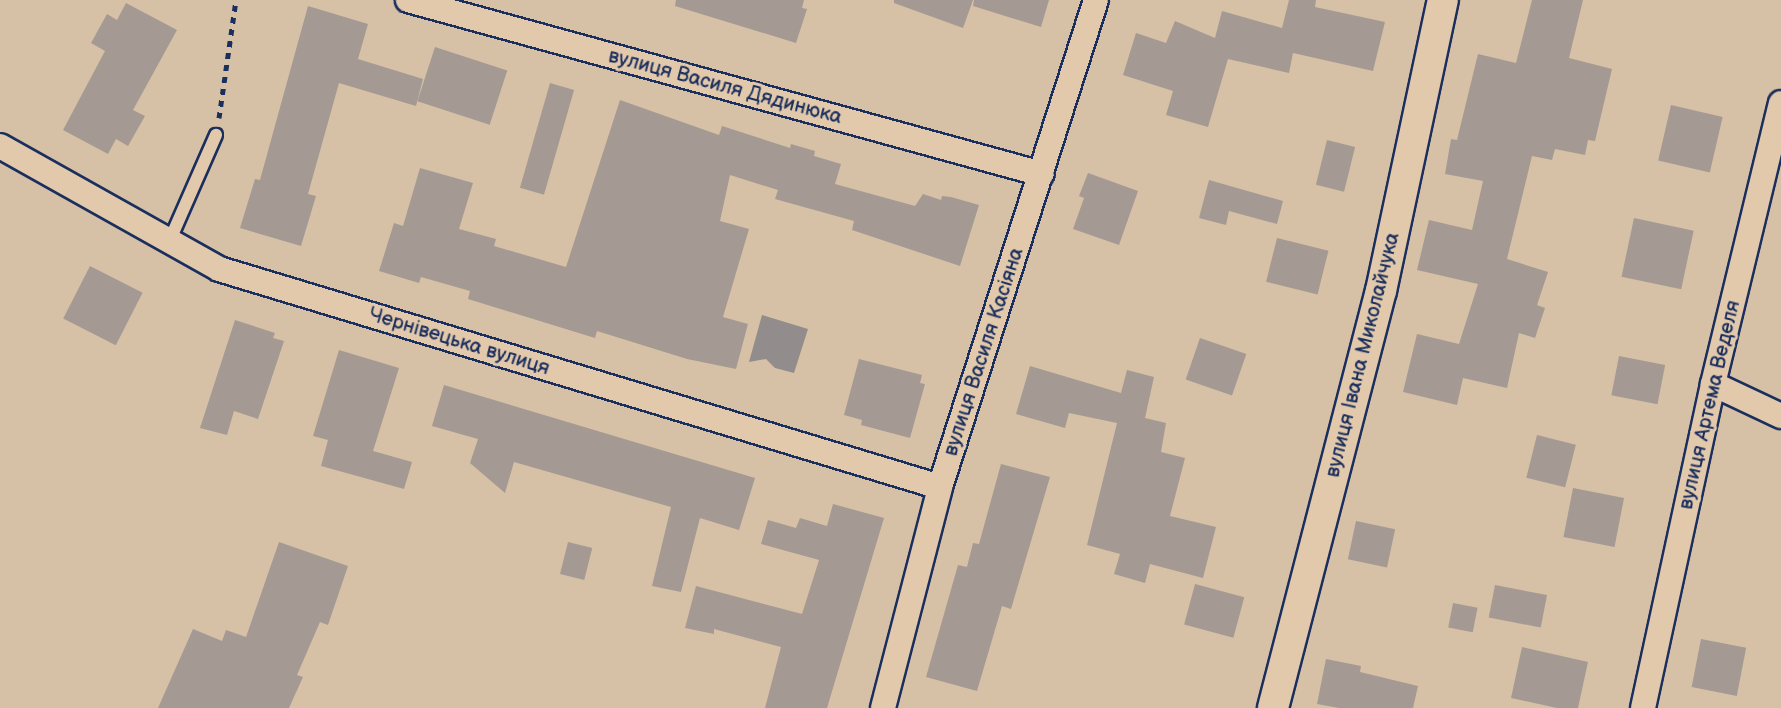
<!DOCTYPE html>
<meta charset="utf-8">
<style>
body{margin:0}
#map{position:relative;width:1781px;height:708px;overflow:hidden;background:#d6c0a6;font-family:"Balsamiq Sans",sans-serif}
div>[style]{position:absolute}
.water>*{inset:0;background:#938c8d}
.building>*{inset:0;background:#a49a93;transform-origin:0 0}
.path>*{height:5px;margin-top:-2.5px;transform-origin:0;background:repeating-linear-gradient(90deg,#1b2f5e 0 6px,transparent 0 12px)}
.roads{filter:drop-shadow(2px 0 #1b2f5e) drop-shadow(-2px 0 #1b2f5e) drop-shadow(0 2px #1b2f5e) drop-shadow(0 -2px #1b2f5e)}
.service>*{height:12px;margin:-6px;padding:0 6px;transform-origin:6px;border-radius:6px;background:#e2c9ab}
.minor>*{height:24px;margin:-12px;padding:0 12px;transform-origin:12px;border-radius:12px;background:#e2c9ab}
.tertiary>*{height:30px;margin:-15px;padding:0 15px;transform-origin:15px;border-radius:15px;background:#e2c9ab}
span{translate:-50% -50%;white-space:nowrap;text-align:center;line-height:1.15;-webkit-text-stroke:6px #e2c9ab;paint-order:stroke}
.street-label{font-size:20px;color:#1b2f5e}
</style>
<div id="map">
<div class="water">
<i style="clip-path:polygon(762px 315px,808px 329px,794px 373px,775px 368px,766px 359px,749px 362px)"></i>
</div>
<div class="building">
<i style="clip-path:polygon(676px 0,804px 0,802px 8px,807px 9px,796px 43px,675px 6px)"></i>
<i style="clip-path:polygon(894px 0,973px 0,963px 28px,894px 3px)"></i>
<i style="clip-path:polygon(974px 0,1049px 0,1041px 27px,973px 6px)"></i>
<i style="clip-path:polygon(1289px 0,1316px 0,1315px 7px,1385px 22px,1373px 71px,1293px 53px,1289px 73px,1228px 59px,1208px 127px,1166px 115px,1173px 91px,1123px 75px,1136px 33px,1166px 43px,1175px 21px,1215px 38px,1222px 11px,1282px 28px)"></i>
<i style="clip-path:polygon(1532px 0,1583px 0,1569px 58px,1612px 69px,1595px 141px,1588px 140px,1585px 155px,1555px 149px,1552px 160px,1532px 156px,1507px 259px,1548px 272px,1537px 305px,1545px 308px,1535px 338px,1519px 333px,1507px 388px,1463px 378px,1457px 405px,1403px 392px,1417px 334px,1459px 344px,1478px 284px,1417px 270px,1429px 220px,1472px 230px,1483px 181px,1445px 174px,1451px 139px,1457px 140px,1478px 54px,1516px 63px)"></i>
<i style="clip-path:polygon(126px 3px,177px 30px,133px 110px,145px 116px,128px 146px,116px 139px,108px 154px,63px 130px,105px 51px,91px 43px,107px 14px,117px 20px)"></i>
<i style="clip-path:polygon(308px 6px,368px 24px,358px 59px,423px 79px,416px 106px,339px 83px,308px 194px,316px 196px,301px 246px,240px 228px,255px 179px,260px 180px)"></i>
<i style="left:435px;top:47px;width:76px;height:57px;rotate:18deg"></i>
<i style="left:550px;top:83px;width:25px;height:109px;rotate:16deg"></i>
<i style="clip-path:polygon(620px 100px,719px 135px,722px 126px,790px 148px,791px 144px,815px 151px,814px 156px,841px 164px,835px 184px,915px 206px,923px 194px,941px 200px,942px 196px,951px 197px,979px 205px,960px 266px,852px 230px,854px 221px,775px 199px,778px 190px,730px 175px,720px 221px,749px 229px,723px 317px,748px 324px,736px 369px,687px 359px,597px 331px,595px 338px,468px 299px,470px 291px,421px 277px,419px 283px,379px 271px,394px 223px,403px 226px,420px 168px,473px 183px,459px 229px,496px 239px,494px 246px,566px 267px)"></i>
<i style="left:1671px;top:105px;width:53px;height:57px;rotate:13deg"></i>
<i style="left:1327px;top:140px;width:29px;height:46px;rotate:14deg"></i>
<i style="clip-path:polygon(1088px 173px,1138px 191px,1119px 245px,1073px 229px,1084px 198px,1079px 196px)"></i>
<i style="clip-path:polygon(1209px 180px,1283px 201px,1277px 224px,1229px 211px,1226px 225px,1199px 218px)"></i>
<i style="left:1634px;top:218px;width:61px;height:60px;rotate:12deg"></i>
<i style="left:1277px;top:238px;width:53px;height:45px;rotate:14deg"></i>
<i style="left:90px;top:266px;width:59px;height:59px;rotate:27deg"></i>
<i style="clip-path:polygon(235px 320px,275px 333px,273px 338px,284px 341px,258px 419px,234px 411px,227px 435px,200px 428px)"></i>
<i style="left:1200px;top:338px;width:49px;height:44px;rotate:19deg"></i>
<i style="clip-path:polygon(339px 350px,399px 368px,373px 451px,412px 462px,404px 489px,321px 466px,328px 440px,313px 436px)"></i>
<i style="left:1619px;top:356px;width:47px;height:40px;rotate:11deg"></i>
<i style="clip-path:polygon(859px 359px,922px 375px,920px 383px,925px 384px,910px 438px,861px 425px,862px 420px,844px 415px)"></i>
<i style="clip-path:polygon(1030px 366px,1121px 393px,1127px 370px,1154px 377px,1145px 418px,1166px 423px,1161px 452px,1185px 458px,1170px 516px,1216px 527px,1203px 578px,1150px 564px,1145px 583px,1114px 574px,1120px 554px,1087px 545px,1117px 423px,1069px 413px,1065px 428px,1016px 414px)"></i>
<i style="clip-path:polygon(444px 385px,755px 478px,739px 530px,700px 518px,681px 592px,652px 586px,671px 507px,514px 462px,505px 493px,470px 463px,478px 439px,432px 426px)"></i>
<i style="left:1537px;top:435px;width:40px;height:44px;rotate:14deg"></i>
<i style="clip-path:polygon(1001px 464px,1050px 477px,1011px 609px,1002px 606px,977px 691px,926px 677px,958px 565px,967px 567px,973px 543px,979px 544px)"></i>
<i style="left:1573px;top:488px;width:52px;height:50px;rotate:11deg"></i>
<i style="clip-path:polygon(833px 504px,884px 518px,827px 708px,765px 708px,781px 647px,714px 629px,714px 634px,685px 628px,696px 586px,802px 614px,819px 560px,761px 544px,768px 520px,796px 528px,800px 518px,827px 526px)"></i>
<i style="left:1356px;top:521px;width:40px;height:39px;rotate:12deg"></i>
<i style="clip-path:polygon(279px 542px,348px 566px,328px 625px,320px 622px,297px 675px,303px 677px,289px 708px,158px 708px,193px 629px,222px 641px,226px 630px,246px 637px)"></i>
<i style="left:568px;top:542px;width:25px;height:33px;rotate:14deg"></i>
<i style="left:1195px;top:584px;width:51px;height:42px;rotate:15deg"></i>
<i style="left:1495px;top:585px;width:53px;height:33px;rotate:11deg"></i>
<i style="left:1453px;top:603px;width:25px;height:25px;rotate:11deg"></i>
<i style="left:1701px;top:639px;width:46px;height:49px;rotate:11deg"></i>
<i style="clip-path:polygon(1522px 647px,1588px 662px,1578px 708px,1557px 708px,1511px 698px)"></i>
<i style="clip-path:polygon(1326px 659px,1361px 666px,1360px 672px,1418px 686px,1413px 708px,1339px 708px,1317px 704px)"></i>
</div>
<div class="path">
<i style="left:219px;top:118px;width:119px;rotate:-81.8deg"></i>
</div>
<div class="roads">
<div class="service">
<i style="left:169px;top:242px;width:117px;rotate:-66.3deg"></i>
</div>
<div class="minor">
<i style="left:408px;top:0;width:657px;rotate:15.35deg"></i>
<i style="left:0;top:146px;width:251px;rotate:29.3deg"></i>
<i style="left:219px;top:269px;width:753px;rotate:16.82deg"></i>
<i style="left:1713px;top:384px;width:75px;rotate:25.2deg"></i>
<i style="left:883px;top:708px;width:228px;rotate:-75.5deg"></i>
<i style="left:940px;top:487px;width:511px;rotate:-72.24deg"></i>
<i style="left:1643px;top:708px;width:331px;rotate:-77.8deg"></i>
<i style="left:1713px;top:384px;width:289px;rotate:-76.4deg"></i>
</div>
<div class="tertiary">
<i style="left:1273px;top:708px;width:431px;rotate:-75.5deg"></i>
<i style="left:1381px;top:291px;width:298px;rotate:-78deg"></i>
</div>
</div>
<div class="street-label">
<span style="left:725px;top:87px;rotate:15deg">вулиця Василя Дядинюка</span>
<span style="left:459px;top:342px;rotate:17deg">Чернівецька вулиця</span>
<span style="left:984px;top:352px;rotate:-72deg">вулиця Василя Касіяна</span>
<span style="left:1363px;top:355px;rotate:-76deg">вулиця Івана Миколайчука</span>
<span style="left:1710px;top:405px;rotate:-77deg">вулиця Артема Веделя</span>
</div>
</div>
